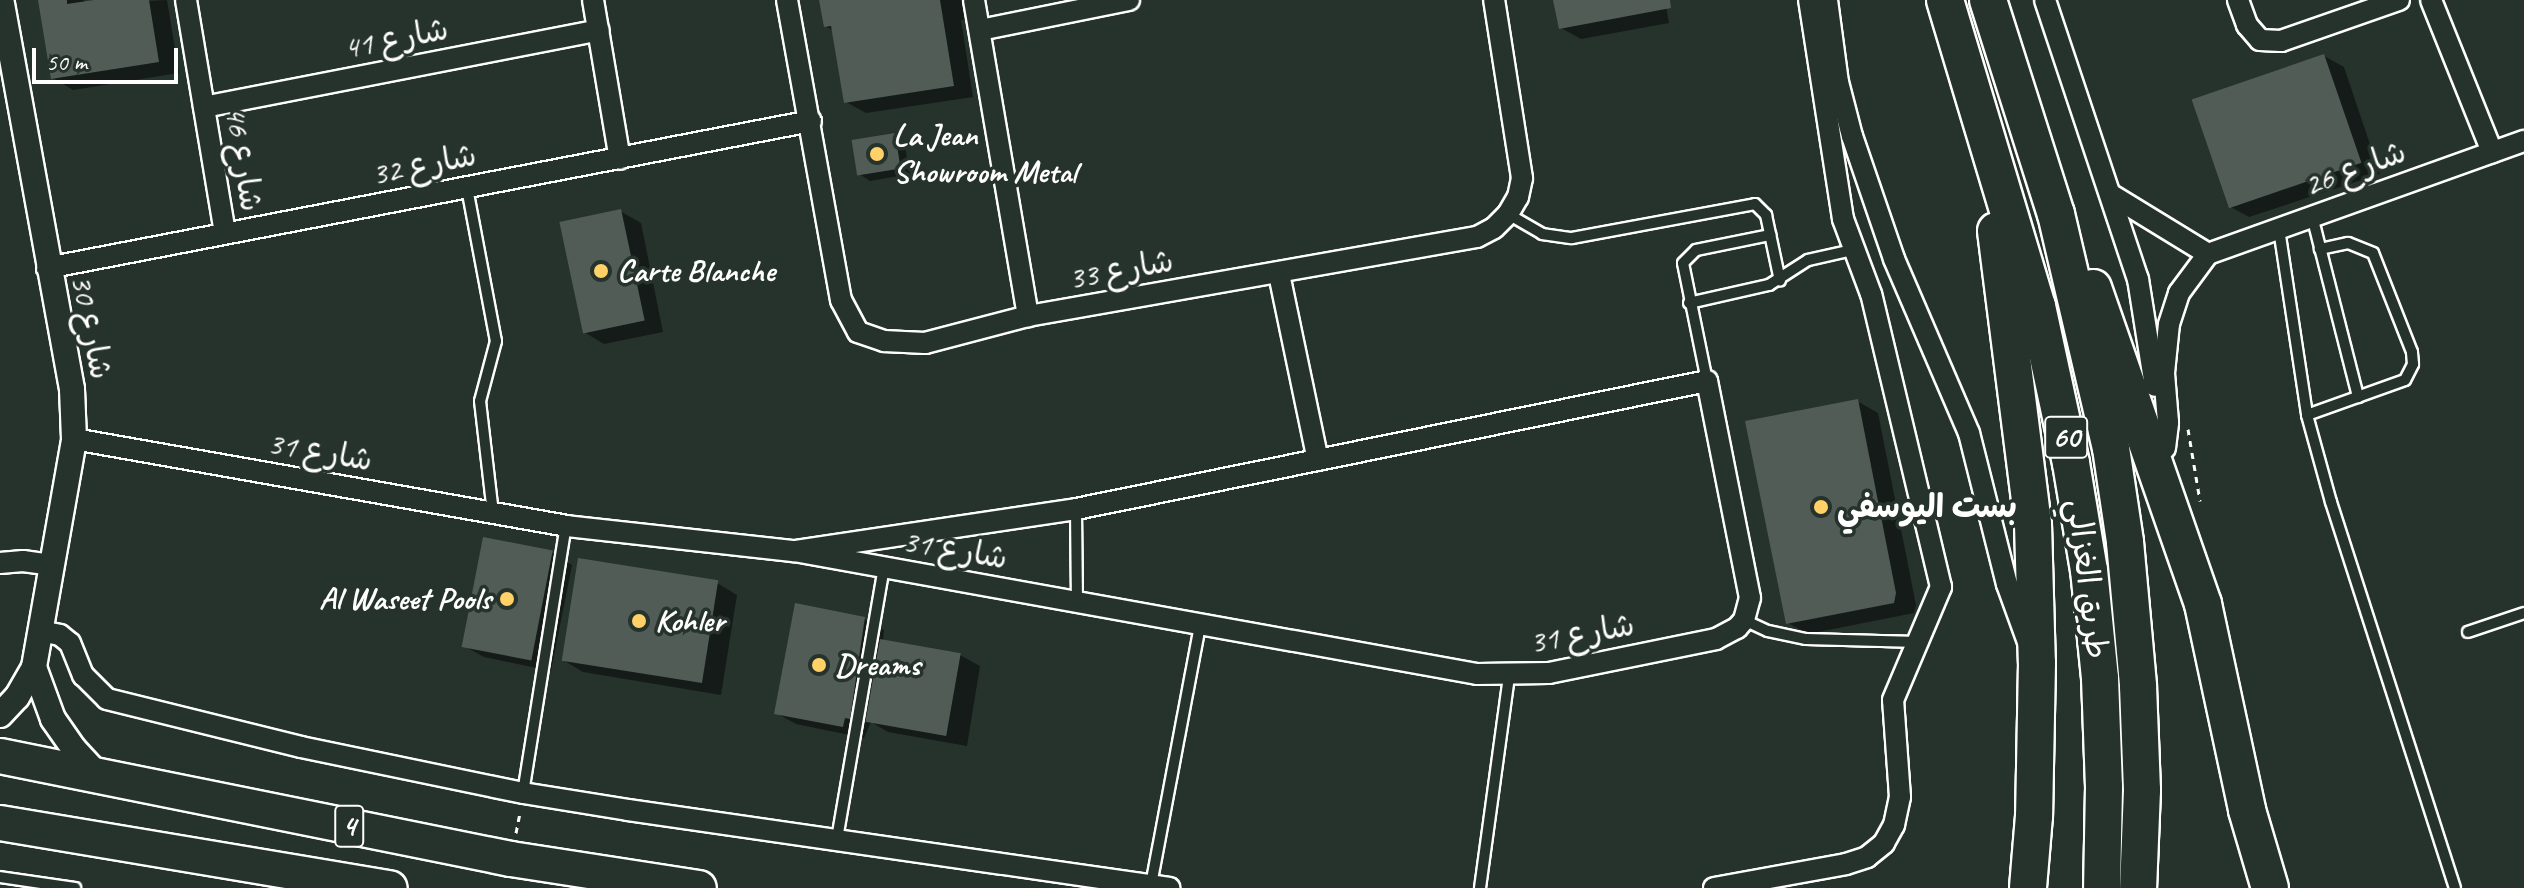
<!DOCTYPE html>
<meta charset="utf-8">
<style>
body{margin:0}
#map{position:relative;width:2524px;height:888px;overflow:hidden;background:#26332d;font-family:Caveat,"Playpen Sans Arabic",sans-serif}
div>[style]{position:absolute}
.shadow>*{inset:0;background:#0007}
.building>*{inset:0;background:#515c57;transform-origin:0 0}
.path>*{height:3px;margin-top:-1.5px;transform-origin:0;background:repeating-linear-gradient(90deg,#fff 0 6px,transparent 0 12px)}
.roads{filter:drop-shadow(2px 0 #fff) drop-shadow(-2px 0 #fff) drop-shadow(0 2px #fff) drop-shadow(0 -2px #fff)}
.service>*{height:10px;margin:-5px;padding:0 5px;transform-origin:5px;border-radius:5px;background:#26332d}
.minor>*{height:20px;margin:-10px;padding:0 10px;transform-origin:10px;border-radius:10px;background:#26332d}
.tertiary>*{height:24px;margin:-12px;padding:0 12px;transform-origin:12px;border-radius:12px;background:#26332d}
.trunk>*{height:34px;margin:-17px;padding:0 17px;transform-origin:17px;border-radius:17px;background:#26332d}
.motorway>*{height:36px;margin:-18px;padding:0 18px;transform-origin:18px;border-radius:18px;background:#26332d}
.dots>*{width:22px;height:22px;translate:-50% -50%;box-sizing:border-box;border:4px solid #26332d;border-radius:50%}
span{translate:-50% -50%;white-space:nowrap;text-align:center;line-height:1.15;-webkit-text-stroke:7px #26332d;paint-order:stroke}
.shield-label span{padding:2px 6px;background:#26332d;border:2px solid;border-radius:6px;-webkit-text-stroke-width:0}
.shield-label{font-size:30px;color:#fff;font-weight:700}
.street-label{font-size:32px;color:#fff}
.poi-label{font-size:32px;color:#fff;font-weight:700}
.left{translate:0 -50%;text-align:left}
.right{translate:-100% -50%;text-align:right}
.scale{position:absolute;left:32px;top:48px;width:146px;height:36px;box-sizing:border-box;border:4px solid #fff;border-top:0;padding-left:10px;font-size:24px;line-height:28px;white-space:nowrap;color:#fff;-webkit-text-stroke:6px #26332d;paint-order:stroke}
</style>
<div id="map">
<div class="shadow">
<i style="clip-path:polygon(40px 0,84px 0,85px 4px,167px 0,179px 73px,73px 90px,53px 78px)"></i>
<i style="clip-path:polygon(821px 0,966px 0,969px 19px,961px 20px,973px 97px,866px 113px,846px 102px,834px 31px,825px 26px)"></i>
<i style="clip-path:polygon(1555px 0,1665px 0,1669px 23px,1581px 39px,1561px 28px)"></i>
<i style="clip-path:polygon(2324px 56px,2344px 67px,2380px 174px,2249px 217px,2229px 206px)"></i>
<i style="clip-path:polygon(894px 135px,904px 140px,910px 174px,870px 181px,861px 175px)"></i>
<i style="clip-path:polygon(620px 211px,641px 223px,663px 332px,604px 344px,584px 332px)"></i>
<i style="clip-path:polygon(1857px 401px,1878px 413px,1916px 605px,1914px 613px,1808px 634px,1788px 623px)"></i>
<i style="clip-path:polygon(552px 553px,572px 565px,551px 671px,484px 657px,464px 646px)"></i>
<i style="clip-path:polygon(717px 583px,737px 595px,721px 695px,583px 672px,563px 660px)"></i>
<i style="clip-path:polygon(864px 619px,884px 630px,883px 641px,960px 655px,980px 666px,967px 746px,888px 732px,871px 722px,864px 738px,796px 724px,776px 713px)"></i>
</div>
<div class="building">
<i style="clip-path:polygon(38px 0,67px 0,67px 4px,94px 0,149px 0,159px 62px,51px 79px)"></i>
<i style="clip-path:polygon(819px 0,940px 0,954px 86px,844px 103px,831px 26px,824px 27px)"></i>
<i style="clip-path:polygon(1553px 0,1670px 0,1671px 8px,1559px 29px)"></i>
<i style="left:2324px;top:54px;width:115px;height:140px;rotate:71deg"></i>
<i style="left:895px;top:133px;width:36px;height:44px;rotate:81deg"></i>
<i style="left:621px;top:209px;width:114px;height:63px;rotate:78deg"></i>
<i style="clip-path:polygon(1858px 399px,1896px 593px,1894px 603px,1786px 624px,1745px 421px)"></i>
<i style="left:483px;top:537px;width:71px;height:112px;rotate:11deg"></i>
<i style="left:578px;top:558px;width:142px;height:104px;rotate:9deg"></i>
<i style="clip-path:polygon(795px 603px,865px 617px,850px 719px,845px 718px,843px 727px,774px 714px)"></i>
<i style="left:880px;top:639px;width:82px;height:84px;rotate:10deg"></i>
</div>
<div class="path">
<i style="left:2188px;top:429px;width:73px;rotate:80.5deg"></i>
<i style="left:516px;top:833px;width:20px;rotate:-79deg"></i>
</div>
<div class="roads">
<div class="service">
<i style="left:467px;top:188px;width:156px;rotate:79.3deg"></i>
<i style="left:496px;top:341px;width:62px;rotate:104.9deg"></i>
<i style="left:480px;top:401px;width:113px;rotate:83.4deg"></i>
<i style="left:1508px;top:214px;width:39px;rotate:30deg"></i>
<i style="left:1542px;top:234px;width:30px;rotate:8deg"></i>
<i style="left:1572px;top:238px;width:186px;rotate:-10.5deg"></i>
<i style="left:1755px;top:204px;width:16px;rotate:45deg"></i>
<i style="left:1766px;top:215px;width:67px;rotate:78deg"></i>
<i style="left:2312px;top:216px;width:187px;rotate:75.7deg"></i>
<i style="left:2279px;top:229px;width:188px;rotate:81.4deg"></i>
<i style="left:2307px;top:415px;width:90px;rotate:74.6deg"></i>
<i style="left:2331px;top:502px;width:405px;rotate:72.2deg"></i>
<i style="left:1689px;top:303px;width:82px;rotate:-12.7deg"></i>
<i style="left:1769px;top:285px;width:46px;rotate:-32.7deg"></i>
<i style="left:1808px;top:260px;width:45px;rotate:-12.8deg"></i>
<i style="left:1707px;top:381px;width:120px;rotate:-101.5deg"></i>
<i style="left:1683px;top:263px;width:18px;rotate:-45deg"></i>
<i style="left:1696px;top:250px;width:76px;rotate:-11.5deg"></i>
<i style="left:2307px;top:415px;width:104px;rotate:-19.7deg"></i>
<i style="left:2405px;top:380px;width:18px;rotate:-63deg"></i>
<i style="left:2413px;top:364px;width:12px;rotate:-95deg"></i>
<i style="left:2412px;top:352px;width:106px;rotate:-111.5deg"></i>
<i style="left:2373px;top:253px;width:27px;rotate:-158deg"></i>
<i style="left:2348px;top:243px;width:29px;rotate:168deg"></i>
<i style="left:1076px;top:509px;width:93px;rotate:89.4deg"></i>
<i style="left:1744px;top:620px;width:26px;rotate:25deg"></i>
<i style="left:1768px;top:631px;width:39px;rotate:12deg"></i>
<i style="left:1806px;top:639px;width:112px;rotate:1.5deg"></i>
<i style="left:2468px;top:632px;width:59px;rotate:-18.7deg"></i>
<i style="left:523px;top:793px;width:270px;rotate:-80.9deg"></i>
<i style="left:837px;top:839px;width:275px;rotate:-80.2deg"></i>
<i style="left:0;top:877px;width:76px;rotate:8.3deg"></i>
<i style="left:1151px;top:885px;width:265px;rotate:-79.3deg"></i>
<i style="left:1480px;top:888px;width:214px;rotate:-82.2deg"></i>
</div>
<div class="minor">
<i style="left:186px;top:0;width:236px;rotate:80.5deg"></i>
<i style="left:593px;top:0;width:161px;rotate:80.4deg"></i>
<i style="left:787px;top:0;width:305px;rotate:79.8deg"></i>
<i style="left:841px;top:300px;width:36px;rotate:62deg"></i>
<i style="left:858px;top:332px;width:28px;rotate:19deg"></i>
<i style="left:884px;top:341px;width:41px;rotate:2.8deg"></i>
<i style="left:925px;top:343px;width:106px;rotate:-14.7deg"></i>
<i style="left:1028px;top:316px;width:456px;rotate:-10deg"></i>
<i style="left:1477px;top:237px;width:19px;rotate:-28deg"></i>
<i style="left:1494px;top:228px;width:20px;rotate:-45deg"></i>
<i style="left:1508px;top:214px;width:20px;rotate:-60deg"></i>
<i style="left:1518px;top:197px;width:19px;rotate:-78deg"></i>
<i style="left:1522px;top:178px;width:180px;rotate:-98.9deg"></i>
<i style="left:974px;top:0;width:321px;rotate:80.3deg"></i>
<i style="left:1827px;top:0;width:83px;rotate:82.4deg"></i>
<i style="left:1838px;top:82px;width:56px;rotate:75.5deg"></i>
<i style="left:1852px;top:136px;width:130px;rotate:71.1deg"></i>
<i style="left:1894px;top:259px;width:189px;rotate:66.7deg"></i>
<i style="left:1969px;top:433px;width:156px;rotate:75.9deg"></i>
<i style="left:2007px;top:584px;width:62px;rotate:70.1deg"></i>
<i style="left:2045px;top:0;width:294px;rotate:71.6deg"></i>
<i style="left:2138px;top:279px;width:108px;rotate:81deg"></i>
<i style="left:2238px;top:0;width:27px;rotate:70deg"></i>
<i style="left:2247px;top:25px;width:20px;rotate:49deg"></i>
<i style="left:2260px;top:40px;width:21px;rotate:3deg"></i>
<i style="left:2281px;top:41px;width:125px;rotate:-19.2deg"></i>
<i style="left:2431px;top:0;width:164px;rotate:68.1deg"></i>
<i style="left:980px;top:30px;width:152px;rotate:-11.4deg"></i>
<i style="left:204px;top:107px;width:402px;rotate:-11deg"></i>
<i style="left:2110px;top:194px;width:115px;rotate:31.5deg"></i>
<i style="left:47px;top:268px;width:778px;rotate:-10.89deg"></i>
<i style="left:1279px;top:274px;width:190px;rotate:78.2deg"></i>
<i style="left:74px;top:439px;width:500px;rotate:10deg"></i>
<i style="left:566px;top:526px;width:229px;rotate:6.3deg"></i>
<i style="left:794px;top:551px;width:694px;rotate:10.21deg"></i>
<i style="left:1477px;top:674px;width:72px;rotate:-0.8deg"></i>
<i style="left:1549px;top:673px;width:170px;rotate:-11.5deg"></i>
<i style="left:1716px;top:639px;width:24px;rotate:-28deg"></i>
<i style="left:1737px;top:628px;width:11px;rotate:-49deg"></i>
<i style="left:1744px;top:620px;width:23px;rotate:-75deg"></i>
<i style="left:1750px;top:598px;width:221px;rotate:-101.2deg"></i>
<i style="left:1707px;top:381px;width:644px;rotate:168.53deg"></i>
<i style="left:1076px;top:509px;width:285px;rotate:171.5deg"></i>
<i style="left:2165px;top:448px;width:26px;rotate:-83deg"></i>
<i style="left:2168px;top:422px;width:49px;rotate:-94.7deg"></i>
<i style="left:2164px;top:373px;width:49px;rotate:-84.2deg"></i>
<i style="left:2169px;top:324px;width:33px;rotate:-72deg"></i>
<i style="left:2179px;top:293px;width:49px;rotate:-53.4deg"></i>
<i style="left:2208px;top:254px;width:336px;rotate:-19.7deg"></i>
<i style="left:0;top:563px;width:23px;rotate:-5deg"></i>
<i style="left:23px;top:561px;width:30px;rotate:8deg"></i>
<i style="left:40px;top:631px;width:20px;rotate:11deg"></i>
<i style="left:60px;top:635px;width:13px;rotate:39deg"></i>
<i style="left:70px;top:643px;width:35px;rotate:68deg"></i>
<i style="left:83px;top:675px;width:34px;rotate:45deg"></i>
<i style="left:107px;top:699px;width:200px;rotate:13.9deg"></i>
<i style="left:301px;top:747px;width:227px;rotate:11.7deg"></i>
<i style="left:523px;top:793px;width:106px;rotate:9.2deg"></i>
<i style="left:628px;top:810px;width:547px;rotate:8.2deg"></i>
<i style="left:1714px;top:888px;width:134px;rotate:-10.3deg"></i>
<i style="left:1846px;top:864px;width:22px;rotate:-18deg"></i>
<i style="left:1867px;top:857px;width:22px;rotate:-39deg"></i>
<i style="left:1884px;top:843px;width:21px;rotate:-61deg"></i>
<i style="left:1894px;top:825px;width:29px;rotate:-78deg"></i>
<i style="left:1900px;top:797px;width:97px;rotate:-94.1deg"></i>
<i style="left:1893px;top:700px;width:123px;rotate:-67deg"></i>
<i style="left:1941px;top:587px;width:301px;rotate:-103.4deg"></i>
<i style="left:1871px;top:294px;width:80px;rotate:-110.5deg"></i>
<i style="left:1843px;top:219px;width:222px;rotate:-98.8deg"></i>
</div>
<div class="tertiary">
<i style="left:34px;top:667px;width:55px;rotate:69.9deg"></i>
<i style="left:53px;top:719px;width:37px;rotate:55deg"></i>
<i style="left:74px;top:749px;width:37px;rotate:47deg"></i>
<i style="left:0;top:715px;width:25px;rotate:-47deg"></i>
<i style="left:17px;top:697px;width:34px;rotate:-60deg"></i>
<i style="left:34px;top:667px;width:231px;rotate:-80deg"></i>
<i style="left:74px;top:439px;width:50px;rotate:-92.3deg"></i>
<i style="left:72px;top:389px;width:395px;rotate:-100.3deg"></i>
</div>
<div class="trunk">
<i style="left:0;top:756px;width:521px;rotate:11.4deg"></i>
<i style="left:511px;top:859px;width:190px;rotate:8.8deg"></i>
<i style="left:0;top:823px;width:395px;rotate:9.5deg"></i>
</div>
<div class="motorway">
<i style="left:1945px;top:0;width:320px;rotate:73.3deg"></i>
<i style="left:2037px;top:306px;width:161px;rotate:77.8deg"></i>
<i style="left:2071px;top:463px;width:109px;rotate:80.5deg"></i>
<i style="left:2089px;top:570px;width:109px;rotate:84.2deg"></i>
<i style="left:2100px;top:678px;width:109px;rotate:87.9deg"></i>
<i style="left:2104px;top:787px;width:101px;rotate:91.1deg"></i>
<i style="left:1988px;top:0;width:225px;rotate:72.4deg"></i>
<i style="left:2056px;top:214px;width:240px;rotate:76.8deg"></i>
<i style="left:2111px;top:448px;width:95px;rotate:81.5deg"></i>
<i style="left:2125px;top:542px;width:145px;rotate:84.8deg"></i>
<i style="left:2138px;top:686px;width:104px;rotate:87.8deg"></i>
<i style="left:2142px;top:790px;width:98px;rotate:92.3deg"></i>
<i style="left:1996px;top:231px;width:295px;rotate:82.8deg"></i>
<i style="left:2033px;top:524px;width:139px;rotate:88.4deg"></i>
<i style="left:2037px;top:663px;width:153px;rotate:91.1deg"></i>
<i style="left:2034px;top:816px;width:72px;rotate:94.8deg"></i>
<i style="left:2093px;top:288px;width:335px;rotate:70.8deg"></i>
<i style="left:2203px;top:604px;width:211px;rotate:77.9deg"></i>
<i style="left:2247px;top:810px;width:81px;rotate:73.6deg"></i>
</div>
</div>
<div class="dots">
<i style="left:877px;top:154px;background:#ffd166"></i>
<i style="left:601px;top:271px;background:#ffd166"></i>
<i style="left:1821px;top:507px;background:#ffd166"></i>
<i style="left:507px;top:599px;background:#ffd166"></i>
<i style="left:639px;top:621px;background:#ffd166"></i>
<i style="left:819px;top:665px;background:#ffd166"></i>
</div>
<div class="shield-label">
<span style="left:2066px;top:437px">60</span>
<span style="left:349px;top:826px">4</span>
</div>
<div class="street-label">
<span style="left:396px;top:39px;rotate:-11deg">شارع 41</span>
<span style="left:243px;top:159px;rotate:81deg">شارع 46</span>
<span style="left:424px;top:165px;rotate:-11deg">32 شارع</span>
<span style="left:2355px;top:169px;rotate:-20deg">شارع 26</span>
<span style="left:1121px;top:270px;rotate:-10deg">شارع 33</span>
<span style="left:91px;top:327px;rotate:79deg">شارع 30</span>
<span style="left:320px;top:452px;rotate:10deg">شارع 31</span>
<span style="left:955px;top:550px;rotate:10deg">شارع 31</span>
<span style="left:2087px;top:579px;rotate:83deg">طريق الغزالي</span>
<span style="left:1582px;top:634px;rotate:-10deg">شارع 31</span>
</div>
<div class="poi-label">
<span class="left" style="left:893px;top:154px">La Jean<br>Showroom Metal</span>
<span class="left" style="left:617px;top:271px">Carte Blanche</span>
<span class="left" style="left:1837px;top:507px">بست اليوسفي</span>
<span class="right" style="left:491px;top:599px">Al Waseet Pools</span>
<span class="left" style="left:655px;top:621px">Kohler</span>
<span class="left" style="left:835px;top:665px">Dreams</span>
</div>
<div class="scale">50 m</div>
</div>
